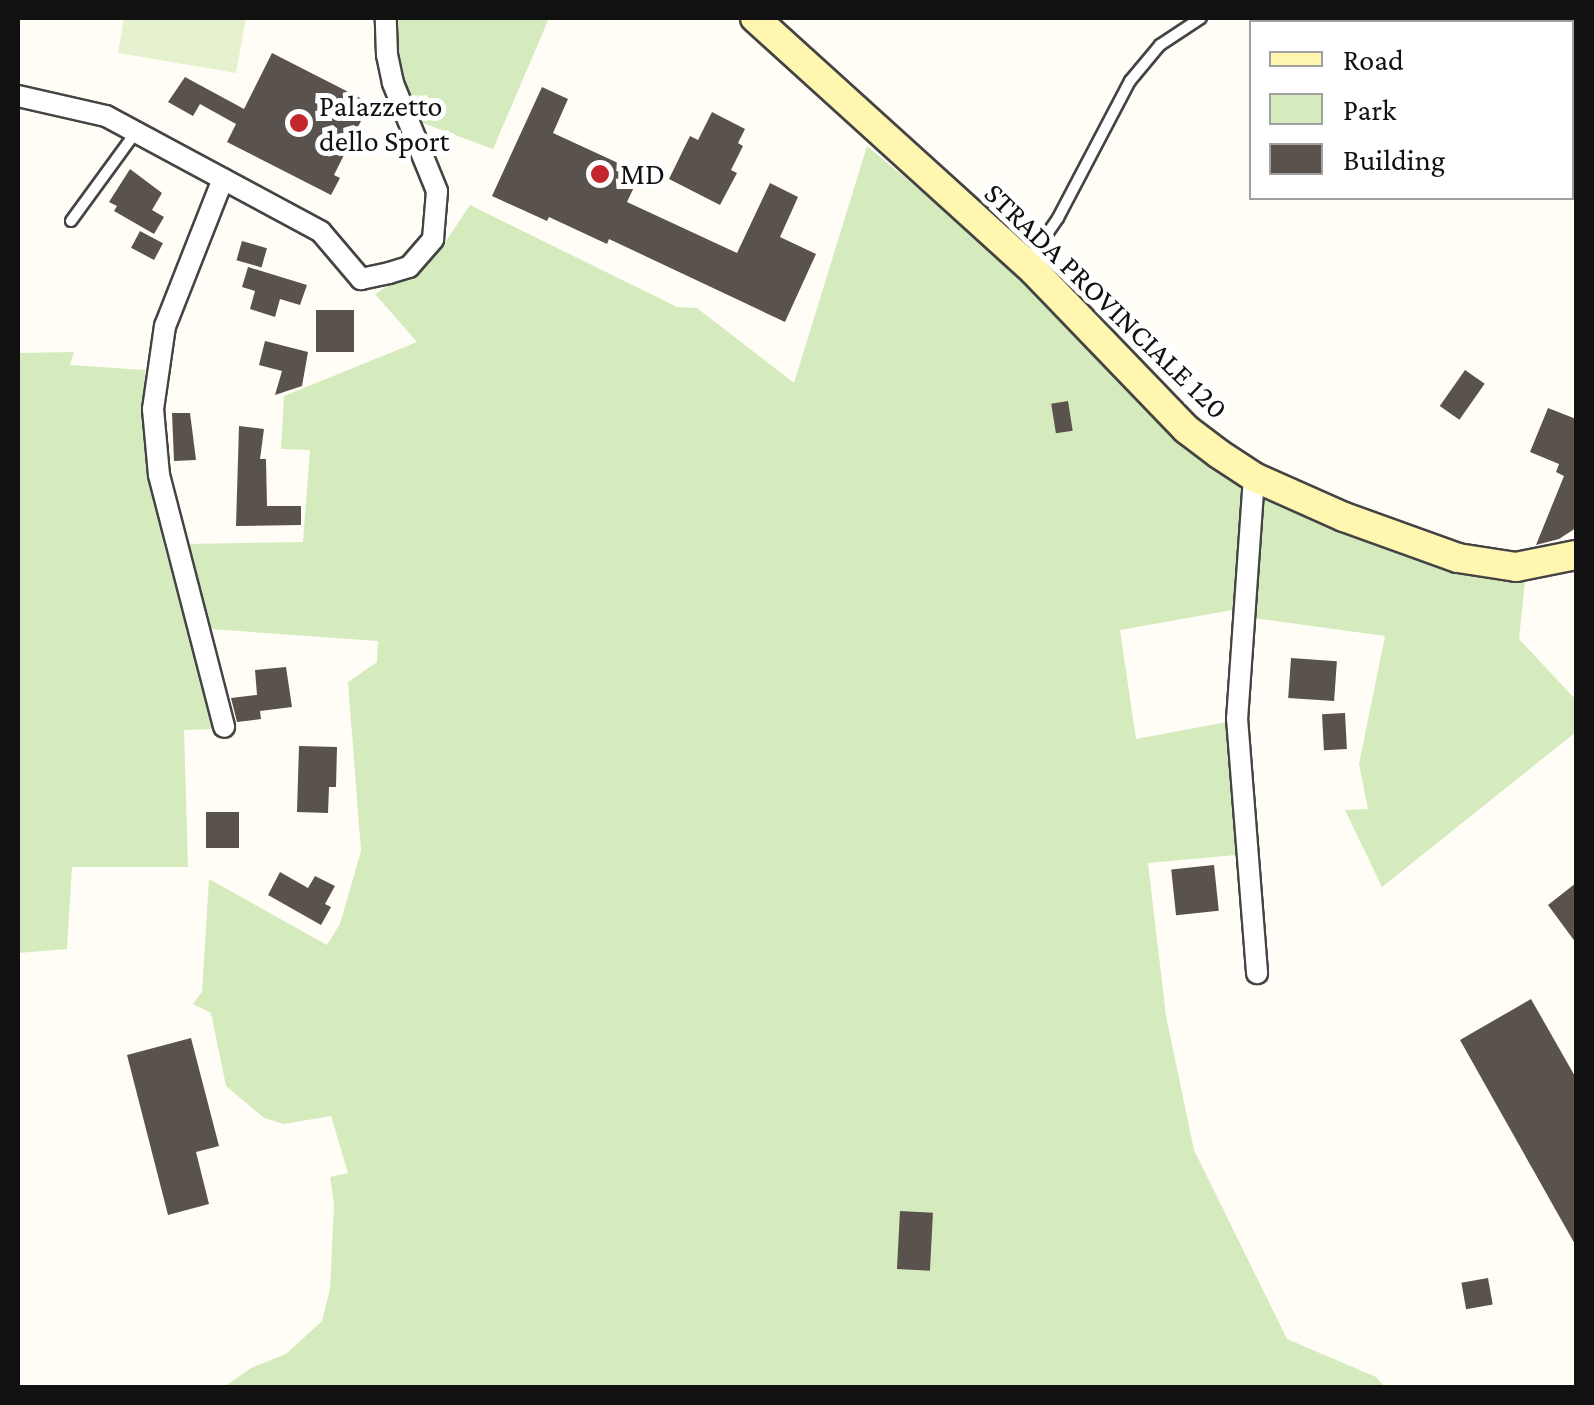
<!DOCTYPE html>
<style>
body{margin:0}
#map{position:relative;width:1594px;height:1405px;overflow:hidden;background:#fffdf5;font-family:"Crimson Pro",serif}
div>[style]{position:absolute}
.green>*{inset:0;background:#d5ebbd}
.pitch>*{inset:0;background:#e6f2cf}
.building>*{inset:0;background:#5a524d;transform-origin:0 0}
.roads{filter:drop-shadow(2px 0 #444) drop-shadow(-2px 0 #444) drop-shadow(0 2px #444) drop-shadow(0 -2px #444)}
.lane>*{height:10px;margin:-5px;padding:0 5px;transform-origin:5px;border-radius:5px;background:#fff}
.street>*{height:20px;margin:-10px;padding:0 10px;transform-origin:10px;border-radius:10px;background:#fff}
.secondary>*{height:28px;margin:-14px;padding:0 14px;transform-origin:14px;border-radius:14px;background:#fff6b0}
.dots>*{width:28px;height:28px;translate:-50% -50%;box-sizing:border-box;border:5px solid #fff;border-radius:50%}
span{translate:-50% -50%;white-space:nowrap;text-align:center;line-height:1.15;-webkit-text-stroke:10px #fff;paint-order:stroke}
.poi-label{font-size:30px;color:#111}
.left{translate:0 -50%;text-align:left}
.street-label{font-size:30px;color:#111}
.frame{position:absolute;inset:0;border:20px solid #111;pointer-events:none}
.legend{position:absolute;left:1249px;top:20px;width:325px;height:180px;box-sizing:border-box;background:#fff;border:2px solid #a0a0a0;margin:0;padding:12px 18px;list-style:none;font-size:30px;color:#111}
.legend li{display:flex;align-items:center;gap:20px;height:50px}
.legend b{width:50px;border:2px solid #a0a0a0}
</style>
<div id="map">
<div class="green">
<i style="clip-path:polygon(393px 18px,549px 18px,493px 149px,420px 122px,398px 68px)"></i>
<i style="clip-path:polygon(867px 146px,1031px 282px,1145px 409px,1194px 454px,1245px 485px,1238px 609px,1120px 630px,1136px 739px,1227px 722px,1236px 855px,1148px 863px,1166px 1016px,1194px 1150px,1287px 1339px,1376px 1377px,1385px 1387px,224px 1387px,251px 1368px,286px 1354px,322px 1321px,330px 1289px,334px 1204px,330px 1177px,348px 1173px,331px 1116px,284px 1124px,264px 1118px,226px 1086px,211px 1013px,193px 1004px,202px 992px,209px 879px,327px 945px,340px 924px,361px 851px,348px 682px,377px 662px,378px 641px,210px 629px,187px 544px,303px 542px,310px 450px,281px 449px,284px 396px,417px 342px,375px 294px,436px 256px,470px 205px,677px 307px,697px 308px,794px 383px)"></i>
<i style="clip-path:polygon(74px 352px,70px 365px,145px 370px,143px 437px,164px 546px,214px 729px,184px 730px,188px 867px,72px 867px,67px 949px,18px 953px,18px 353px)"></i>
<i style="clip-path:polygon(1261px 494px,1410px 555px,1486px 578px,1525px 582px,1519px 639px,1576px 700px,1576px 732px,1382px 887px,1345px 810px,1368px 809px,1359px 764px,1385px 636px,1254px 618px)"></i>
</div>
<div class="pitch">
<i style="clip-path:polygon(124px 18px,246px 18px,236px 73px,118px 53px)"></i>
</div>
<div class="building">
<i style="clip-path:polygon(272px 53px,370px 103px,334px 175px,340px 178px,331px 195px,227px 142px,236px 124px,200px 104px,193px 116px,168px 102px,185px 77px,244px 109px)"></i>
<i style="clip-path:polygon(542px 87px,568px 99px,553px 133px,629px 168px,624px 178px,636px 183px,627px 202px,737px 253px,770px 183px,798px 197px,780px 237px,816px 254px,785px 322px,609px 239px,607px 244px,549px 217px,547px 221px,492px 196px)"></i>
<i style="clip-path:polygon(712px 112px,745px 129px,738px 143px,743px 146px,731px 170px,737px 173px,720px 205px,669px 179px,690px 136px,698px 140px)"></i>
<i style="clip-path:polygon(130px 169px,162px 193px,152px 210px,164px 217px,154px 234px,114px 211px,117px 206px,109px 202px)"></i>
<i style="left:140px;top:231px;width:26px;height:19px;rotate:28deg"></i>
<i style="left:242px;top:241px;width:26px;height:20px;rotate:16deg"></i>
<i style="clip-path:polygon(248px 267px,307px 285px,300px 305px,280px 299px,275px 317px,250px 309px,255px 291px,242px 287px)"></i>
<i style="left:316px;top:310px;width:38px;height:42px"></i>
<i style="clip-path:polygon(265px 341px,308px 352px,302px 386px,275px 395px,282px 371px,259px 365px)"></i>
<i style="left:1465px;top:370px;width:24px;height:44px;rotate:35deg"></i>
<i style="left:1068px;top:401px;width:30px;height:17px;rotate:81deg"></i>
<i style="clip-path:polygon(1548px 408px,1576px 419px,1576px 528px,1559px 539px,1536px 545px,1564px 476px,1556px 472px,1559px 464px,1530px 452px)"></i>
<i style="clip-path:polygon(172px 413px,190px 413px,196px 460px,174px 461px)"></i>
<i style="clip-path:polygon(239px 426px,264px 429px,260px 459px,266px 459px,267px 506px,301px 506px,301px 525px,236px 526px)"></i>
<i style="left:1291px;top:658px;width:46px;height:40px;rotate:4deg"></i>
<i style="clip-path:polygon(286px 667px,292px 707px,260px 711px,261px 719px,237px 722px,231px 698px,257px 695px,255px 670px)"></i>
<i style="left:1345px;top:713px;width:36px;height:23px;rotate:87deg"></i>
<i style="clip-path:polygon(299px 746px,337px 747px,336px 787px,329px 787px,328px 813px,297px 812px)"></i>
<i style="left:206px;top:812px;width:33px;height:36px"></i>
<i style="left:1214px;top:865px;width:46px;height:43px;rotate:84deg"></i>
<i style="clip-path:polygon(280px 872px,308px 888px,315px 876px,335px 886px,325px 904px,331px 907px,321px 925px,268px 895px)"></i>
<i style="clip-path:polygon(1576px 883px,1576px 943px,1548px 905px)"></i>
<i style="clip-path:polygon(1531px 999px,1576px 1078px,1576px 1246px,1460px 1040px)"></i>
<i style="clip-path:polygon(191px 1038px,219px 1146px,196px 1152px,209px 1204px,168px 1215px,127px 1055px)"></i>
<i style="left:900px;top:1211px;width:33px;height:58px;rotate:3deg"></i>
<i style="left:1488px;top:1278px;width:27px;height:27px;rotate:80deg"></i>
</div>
<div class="roads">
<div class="lane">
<i style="left:71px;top:221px;width:110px;rotate:-53.9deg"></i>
<i style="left:1027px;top:263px;width:55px;rotate:-55.4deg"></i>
<i style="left:1058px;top:218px;width:155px;rotate:-62.3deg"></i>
<i style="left:1130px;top:81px;width:47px;rotate:-50.2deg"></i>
<i style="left:1160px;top:45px;width:49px;rotate:-33.4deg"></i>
</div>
<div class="street">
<i style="left:18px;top:96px;width:90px;rotate:12.8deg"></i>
<i style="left:106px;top:116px;width:244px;rotate:28.3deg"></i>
<i style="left:321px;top:232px;width:62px;rotate:49.6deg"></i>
<i style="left:361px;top:279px;width:29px;rotate:-12deg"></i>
<i style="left:389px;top:273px;width:21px;rotate:-17deg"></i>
<i style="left:409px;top:267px;width:37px;rotate:-49deg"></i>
<i style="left:433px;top:239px;width:48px;rotate:-85.2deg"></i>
<i style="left:437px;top:191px;width:117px;rotate:-112.2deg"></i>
<i style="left:393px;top:83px;width:29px;rotate:-102deg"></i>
<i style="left:387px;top:55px;width:37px;rotate:-92deg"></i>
<i style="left:223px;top:179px;width:158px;rotate:111.5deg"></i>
<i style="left:165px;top:326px;width:84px;rotate:98.2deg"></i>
<i style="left:153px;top:409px;width:66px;rotate:84.8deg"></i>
<i style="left:159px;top:475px;width:260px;rotate:75.5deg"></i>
<i style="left:1254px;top:477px;width:242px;rotate:94deg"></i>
<i style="left:1237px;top:718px;width:256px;rotate:85.5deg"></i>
</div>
<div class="secondary">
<i style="left:755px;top:18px;width:377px;rotate:42.2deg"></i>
<i style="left:1034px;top:271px;width:219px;rotate:46.1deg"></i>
<i style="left:1186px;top:429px;width:41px;rotate:37.1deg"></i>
<i style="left:1219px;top:454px;width:42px;rotate:33.3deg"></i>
<i style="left:1254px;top:477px;width:98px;rotate:24deg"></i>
<i style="left:1344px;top:517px;width:121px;rotate:19.8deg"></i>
<i style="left:1458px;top:558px;width:59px;rotate:8.8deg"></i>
<i style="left:1516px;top:567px;width:61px;rotate:-11.3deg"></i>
</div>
</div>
<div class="dots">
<i style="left:299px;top:123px;background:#c4262e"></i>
<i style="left:600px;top:174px;background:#c4262e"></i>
</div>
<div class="poi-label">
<span class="left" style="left:319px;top:123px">Palazzetto<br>dello Sport</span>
<span class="left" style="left:620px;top:174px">MD</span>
</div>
<div class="street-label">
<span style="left:1106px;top:301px;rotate:44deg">STRADA PROVINCIALE 120</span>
</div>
<div class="frame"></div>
<ul class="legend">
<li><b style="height:12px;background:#fff6b0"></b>Road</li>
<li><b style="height:28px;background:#d5ebbd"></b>Park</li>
<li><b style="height:28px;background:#5a524d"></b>Building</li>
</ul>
</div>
